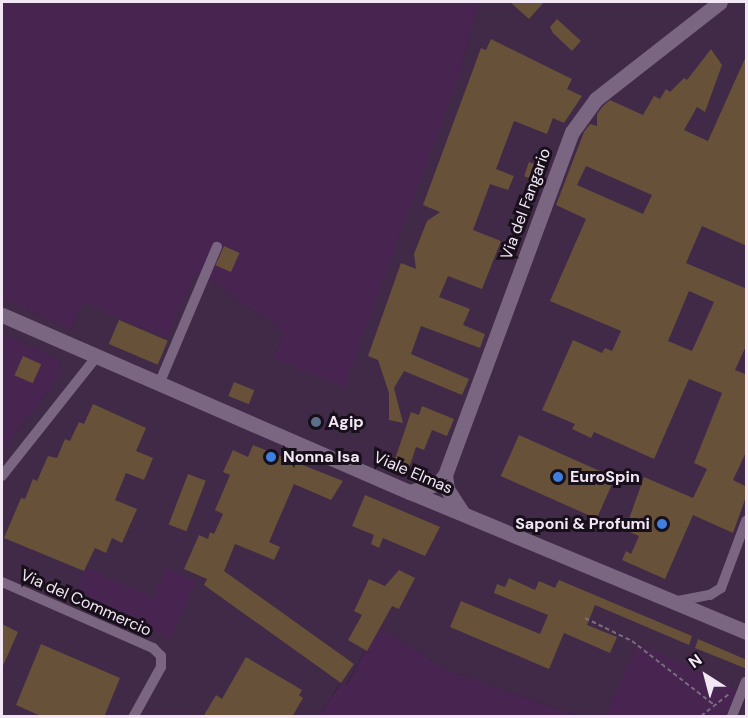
<!DOCTYPE html>
<style>
body{margin:0}
#map{position:relative;width:748px;height:718px;overflow:hidden;background:#342239;font-family:"DM Sans",sans-serif}
div>[style]{position:absolute}
.built>*{inset:0;background:#412a47}
.green>*{inset:0;background:#472550}
.building>*{inset:0;background:#675138;transform-origin:0 0}
.path>*{height:2px;margin-top:-1px;transform-origin:0;background:repeating-linear-gradient(90deg,#7b6b7f 0 4.5px,transparent 0 7.5px)}
.minor>*{height:10px;margin:-5px;padding:0 5px;transform-origin:5px;border-radius:5px;background:#7b6681}
.secondary>*{height:15px;margin:-7.5px;padding:0 7.5px;transform-origin:7.5px;border-radius:7.5px;background:#7b6681}
.dots>*{width:16px;height:16px;translate:-50% -50%;box-sizing:border-box;border:3px solid #170f19;border-radius:50%}
span{translate:-50% -50%;white-space:nowrap;text-align:center;line-height:1.15;-webkit-text-stroke:6px #170f19;paint-order:stroke}
.street-label{font-size:16px;color:#f3e7f6}
.poi-label{font-size:16px;color:#f3e7f6;font-weight:700}
.left{translate:0 -50%;text-align:left}
.right{translate:-100% -50%;text-align:right}
.frame{position:absolute;inset:0;border:3px solid #f3e7f6;pointer-events:none}
.north{position:absolute;left:676px;top:646px;width:60px;height:60px;-webkit-text-stroke:4px #170f19;paint-order:stroke;rotate:324deg;font-size:16px;font-weight:700;line-height:24px;text-align:center;color:#f3e7f6}
.north::after{content:'';display:block;margin:auto;width:21px;height:27px;background:#f3e7f6;clip-path:polygon(50% 0,100% 100%,50% 72%,0 100%)}
</style>
<div id="map">
<div class="built">
<i style="clip-path:polygon(479px 2px,746px 2px,746px 716px,726px 716px,738px 690px,638px 644px,605px 716px,579px 716px,447px 670px,378px 626px,346px 685px,340px 683px,319px 716px,2px 716px,2px 450px,63px 373px,57px 358px,2px 333px,2px 299px,71px 330px,83px 302px,166px 337px,197px 272px,284px 331px,274px 358px,460px 74px)"></i>
</div>
<div class="green">
<i style="clip-path:polygon(2px 2px,479px 2px,460px 74px,344px 387px,274px 358px,284px 331px,197px 272px,166px 338px,83px 302px,71px 330px,2px 299px)"></i>
<i style="clip-path:polygon(2px 333px,57px 358px,63px 373px,2px 450px)"></i>
<i style="clip-path:polygon(166px 568px,196px 581px,171px 638px,74px 597px,84px 571px,89px 569px,154px 597px)"></i>
<i style="clip-path:polygon(378px 626px,447px 670px,579px 716px,319px 716px,341px 683px,347px 685px)"></i>
<i style="clip-path:polygon(638px 643px,738px 690px,726px 716px,605px 716px)"></i>
</div>
<div class="building">
<i style="clip-path:polygon(510px 2px,544px 2px,529px 19px)"></i>
<i style="clip-path:polygon(557px 19px,581px 41px,572px 51px,553px 33px,550px 27px)"></i>
<i style="clip-path:polygon(491px 39px,572px 79px,567px 89px,582px 96px,564px 123px,553px 118px,547px 134px,514px 121px,496px 169px,514px 176px,508px 190px,490px 184px,473px 230px,501px 241px,482px 289px,448px 276px,439px 297px,470px 309px,463px 325px,485px 334px,480px 348px,421px 326px,411px 354px,469px 379px,462px 395px,404px 371px,394px 388px,403px 423px,389px 420px,389px 393px,378px 360px,368px 356px,401px 263px,416px 269px,414px 254px,427px 221px,440px 212px,423px 205px,481px 48px,486px 50px)"></i>
<i style="clip-path:polygon(evenodd,711px 49px,722px 65px,705px 112px,697px 107px,684px 130px,708px 141px,747px 54px,747px 246px,702px 226px,686px 263px,747px 289px,747px 344px,735px 370px,747px 375px,747px 450px,733px 480px,747px 487px,747px 494px,733px 533px,693px 515px,665px 579px,622px 560px,626px 551px,631px 554px,639px 536px,625px 530px,644px 477px,693px 498px,707px 469px,694px 463px,722px 393px,689px 379px,654px 459px,594px 432px,591px 438px,572px 429px,575px 424px,542px 410px,573px 340px,602px 353px,605px 348px,612px 351px,621px 331px,550px 301px,586px 219px,556px 205px,584px 132px,590px 124px,597px 126px,597px 114px,603px 106px,610px 100px,643px 115px,654px 96px,660px 99px,666px 89px,670px 92px,684px 78px,687px 80px,711px 49px,586px 166px,652px 195px,643px 214px,577px 185px,586px 166px,711px 49px,689px 291px,714px 302px,692px 351px,668px 341px,689px 291px)"></i>
<i style="left:529px;top:162px;width:18px;height:15px;rotate:19deg"></i>
<i style="left:224px;top:246px;width:17px;height:21px;rotate:24deg"></i>
<i style="left:119px;top:320px;width:53px;height:26px;rotate:23deg"></i>
<i style="left:23px;top:356px;width:20px;height:21px;rotate:24deg"></i>
<i style="left:234px;top:382px;width:22px;height:15px;rotate:22deg"></i>
<i style="clip-path:polygon(93px 404px,146px 428px,136px 451px,153px 458px,144px 480px,126px 473px,115px 500px,137px 509px,122px 543px,112px 538px,106px 553px,95px 548px,84px 571px,4px 538px,21px 498px,25px 499px,33px 479px,37px 481px,48px 456px,57px 458px,65px 439px,70px 441px,79px 422px,84px 424px)"></i>
<i style="clip-path:polygon(422px 406px,454px 419px,447px 436px,432px 430px,424px 450px,416px 447px,409px 468px,394px 462px,411px 412px,419px 415px)"></i>
<i style="left:519px;top:435px;width:105px;height:45px;rotate:24deg"></i>
<i style="clip-path:polygon(253px 445px,343px 481px,331px 500px,294px 484px,269px 542px,280px 547px,274px 560px,235px 544px,224px 571px,354px 664px,341px 683px,204px 585px,207px 579px,184px 569px,199px 535px,208px 539px,210px 532px,214px 534px,223px 514px,215px 510px,230px 475px,223px 472px,233px 450px,248px 457px)"></i>
<i style="left:188px;top:474px;width:19px;height:54px;rotate:21deg"></i>
<i style="clip-path:polygon(365px 495px,440px 527px,425px 556px,383px 538px,379px 548px,371px 544px,374px 535px,352px 526px)"></i>
<i style="clip-path:polygon(399px 570px,415px 578px,399px 609px,392px 606px,367px 651px,348px 640px,362px 615px,354px 611px,369px 579px,385px 586px)"></i>
<i style="clip-path:polygon(509px 578px,535px 590px,539px 581px,555px 588px,559px 580px,692px 636px,689px 645px,595px 605px,587px 625px,617px 637px,610px 653px,564px 633px,549px 669px,450px 627px,461px 601px,540px 634px,548px 615px,494px 593px,497px 584px,505px 587px)"></i>
<i style="clip-path:polygon(2px 624px,18px 632px,2px 668px)"></i>
<i style="clip-path:polygon(698px 639px,747px 660px,747px 669px,695px 648px)"></i>
<i style="clip-path:polygon(41px 644px,120px 678px,104px 717px,43px 717px,16px 705px)"></i>
<i style="clip-path:polygon(246px 657px,302px 690px,299px 695px,303px 698px,292px 717px,203px 717px,216px 695px,222px 699px)"></i>
</div>
<div class="path">
<i style="left:585px;top:618px;width:52px;rotate:26.1deg"></i>
<i style="left:632px;top:641px;width:103px;rotate:37.9deg"></i>
<i style="left:701px;top:716px;width:36px;rotate:-38deg"></i>
</div>
<div class="minor">
<i style="left:159px;top:384px;width:149px;rotate:-67.1deg"></i>
<i style="left:2px;top:476px;width:153px;rotate:-51.6deg"></i>
<i style="left:2px;top:582px;width:165px;rotate:23.6deg"></i>
<i style="left:153px;top:648px;width:11px;rotate:45deg"></i>
<i style="left:161px;top:656px;width:11px;rotate:90deg"></i>
<i style="left:161px;top:667px;width:56px;rotate:118.9deg"></i>
<i style="left:678px;top:601px;width:33px;rotate:-11deg"></i>
<i style="left:710px;top:595px;width:13px;rotate:-32deg"></i>
<i style="left:721px;top:588px;width:72px;rotate:-69.5deg"></i>
<i style="left:732px;top:716px;width:37px;rotate:-68deg"></i>
</div>
<div class="secondary">
<i style="left:2px;top:315px;width:445px;rotate:23.5deg"></i>
<i style="left:410px;top:492px;width:364px;rotate:22.6deg"></i>
<i style="left:445px;top:475px;width:14px;rotate:82deg"></i>
<i style="left:447px;top:489px;width:27px;rotate:57deg"></i>
<i style="left:410px;top:492px;width:28px;rotate:-17deg"></i>
<i style="left:437px;top:484px;width:12px;rotate:-48deg"></i>
<i style="left:445px;top:475px;width:366px;rotate:-69.7deg"></i>
<i style="left:572px;top:132px;width:41px;rotate:-54deg"></i>
<i style="left:596px;top:99px;width:157px;rotate:-38deg"></i>
</div>
<div class="dots">
<i style="left:316px;top:422px;background:#5c6f8a"></i>
<i style="left:271px;top:457px;background:#3f7fe0"></i>
<i style="left:558px;top:477px;background:#3f7fe0"></i>
<i style="left:662px;top:524px;background:#3f7fe0"></i>
</div>
<div class="street-label">
<span style="left:526px;top:204px;rotate:-70deg">Via del Fangario</span>
<span style="left:413px;top:473px;rotate:23deg">Viale Elmas</span>
<span style="left:86px;top:603px;rotate:24deg">Via del Commercio</span>
</div>
<div class="poi-label">
<span class="left" style="left:328px;top:422px">Agip</span>
<span class="left" style="left:283px;top:457px">Nonna Isa</span>
<span class="left" style="left:570px;top:477px">EuroSpin</span>
<span class="right" style="left:650px;top:524px">Saponi &amp; Profumi</span>
</div>
<div class="frame"></div>
<div class="north">N</div>
</div>
